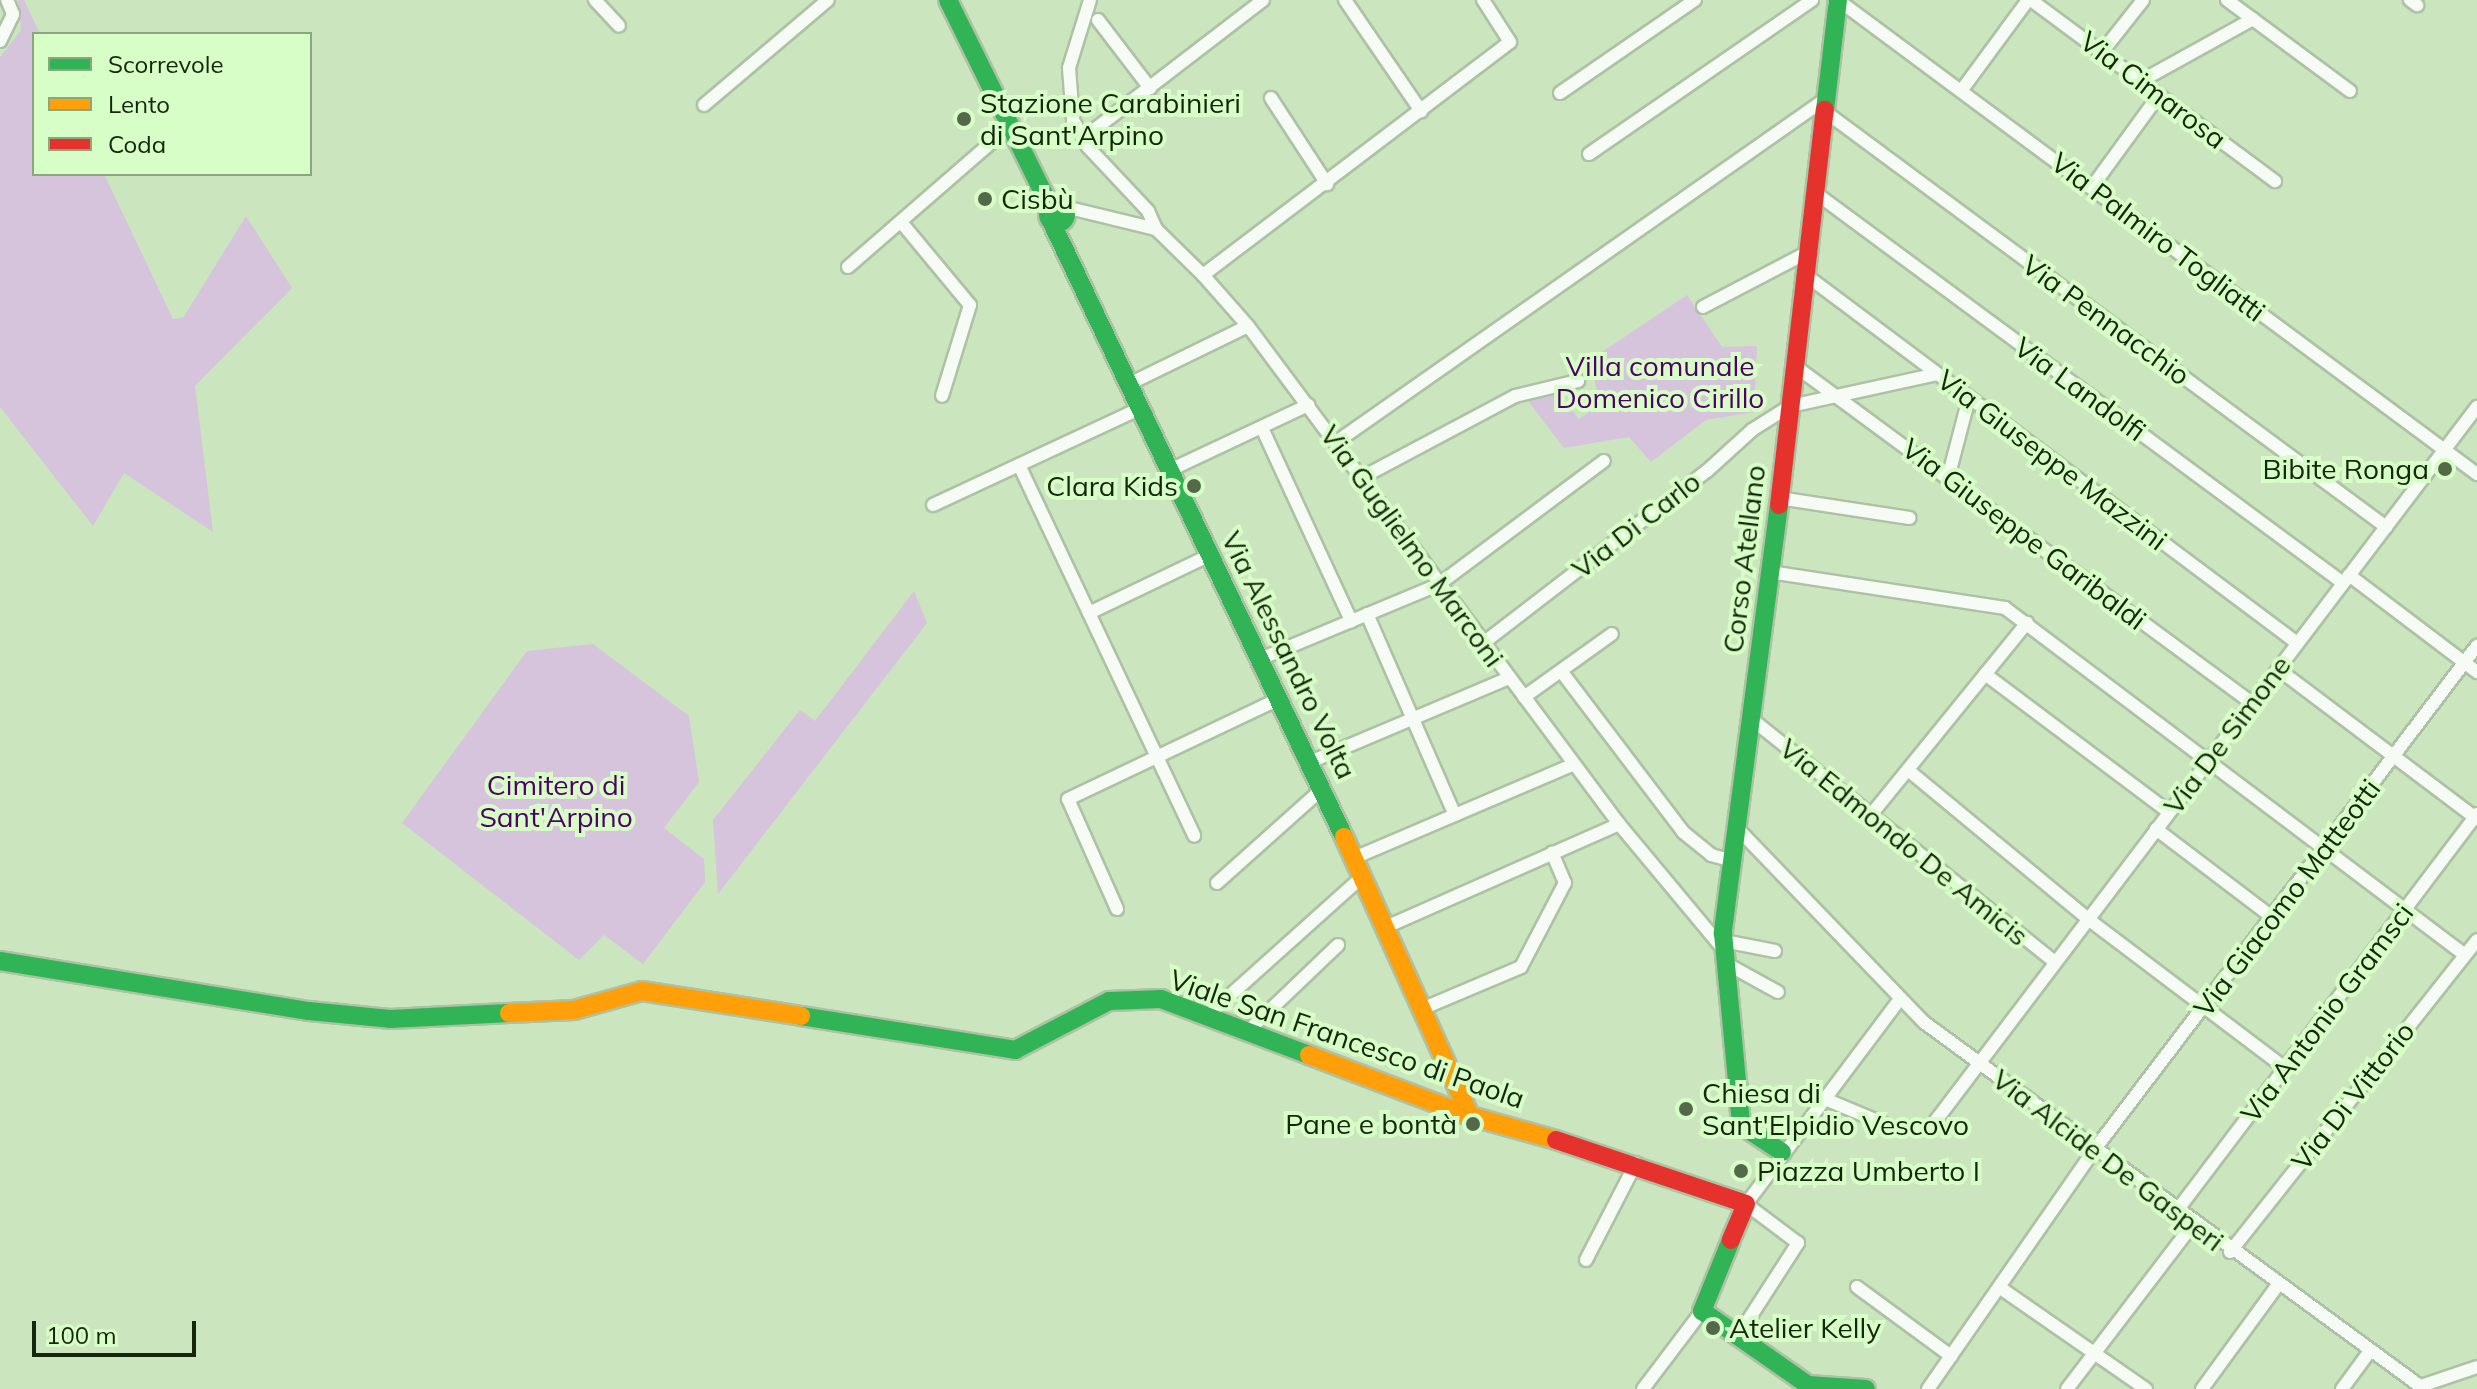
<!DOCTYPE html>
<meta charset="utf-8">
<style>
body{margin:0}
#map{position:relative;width:2477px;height:1389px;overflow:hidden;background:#cbe5be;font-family:Mulish,sans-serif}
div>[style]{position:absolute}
.green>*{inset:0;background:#d6c4dc}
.roads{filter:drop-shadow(2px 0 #adc2a4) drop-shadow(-2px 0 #adc2a4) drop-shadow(0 2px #adc2a4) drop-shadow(0 -2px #adc2a4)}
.street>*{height:12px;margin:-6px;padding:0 6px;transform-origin:6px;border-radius:6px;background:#f7fbf5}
.fast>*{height:18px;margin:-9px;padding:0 9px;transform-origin:9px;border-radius:9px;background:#30b455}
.fast>.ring{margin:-9px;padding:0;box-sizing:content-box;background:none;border:18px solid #30b455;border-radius:50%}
.slow>*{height:18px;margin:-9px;padding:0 9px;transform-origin:9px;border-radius:9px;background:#ff9f0a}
.jam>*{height:18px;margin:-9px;padding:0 9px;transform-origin:9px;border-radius:9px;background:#e5322d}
.dots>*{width:22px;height:22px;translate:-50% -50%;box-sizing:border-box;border:4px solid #d8fec7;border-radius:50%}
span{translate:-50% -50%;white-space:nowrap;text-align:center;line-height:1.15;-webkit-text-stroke:8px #d8fec7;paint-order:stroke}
.street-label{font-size:28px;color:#14260b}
.poi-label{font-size:28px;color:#14260b}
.left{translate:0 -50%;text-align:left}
.right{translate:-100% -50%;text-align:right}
.park-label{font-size:28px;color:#4f0067}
.legend{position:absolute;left:32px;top:32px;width:280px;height:144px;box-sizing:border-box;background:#d8fec7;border:2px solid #8aa87c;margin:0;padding:10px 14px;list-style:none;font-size:24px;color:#14260b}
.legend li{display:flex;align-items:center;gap:16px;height:40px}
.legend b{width:40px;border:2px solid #8aa87c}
.scale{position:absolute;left:32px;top:1321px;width:164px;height:36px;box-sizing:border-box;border:4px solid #14260b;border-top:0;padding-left:10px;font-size:24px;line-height:28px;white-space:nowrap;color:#14260b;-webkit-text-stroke:6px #d8fec7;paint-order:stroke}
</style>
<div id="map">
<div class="green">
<i style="clip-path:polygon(18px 0,24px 0,40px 34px,34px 34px,34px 174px,104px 174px,173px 319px,183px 318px,246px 216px,292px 288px,195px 386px,213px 532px,124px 473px,93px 526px,0 407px,0 57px,21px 30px)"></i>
<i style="clip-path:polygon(1687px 295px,1722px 347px,1757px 346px,1754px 412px,1706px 420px,1651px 462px,1629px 437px,1564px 448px,1528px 401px,1559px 394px,1579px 419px,1600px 405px,1590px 360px)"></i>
<i style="clip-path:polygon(914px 591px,927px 623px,718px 894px,713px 820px,800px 710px,815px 721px)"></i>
<i style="clip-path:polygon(593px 644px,689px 716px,699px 782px,664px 828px,704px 859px,705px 882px,643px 964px,604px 935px,579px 960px,402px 823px,527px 651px)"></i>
</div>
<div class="roads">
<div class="street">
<i style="left:595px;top:0;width:35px;rotate:47deg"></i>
<i style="left:1090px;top:0;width:71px;rotate:107.2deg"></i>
<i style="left:1069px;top:68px;width:52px;rotate:85.6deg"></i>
<i style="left:1073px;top:120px;width:31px;rotate:61deg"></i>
<i style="left:1088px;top:147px;width:88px;rotate:46.8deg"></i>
<i style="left:1148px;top:211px;width:20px;rotate:66deg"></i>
<i style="left:1345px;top:0;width:135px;rotate:55.6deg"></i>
<i style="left:2031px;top:0;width:304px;rotate:36.6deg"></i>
<i style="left:2227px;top:0;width:153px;rotate:36.5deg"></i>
<i style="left:2410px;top:0;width:9px;rotate:36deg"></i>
<i style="left:1834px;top:4px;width:6px;rotate:-45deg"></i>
<i style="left:1838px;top:0;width:796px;rotate:36.57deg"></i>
<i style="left:1098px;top:20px;width:86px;rotate:52.6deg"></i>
<i style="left:0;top:41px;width:30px;rotate:-64deg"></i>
<i style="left:13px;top:14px;width:15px;rotate:-113deg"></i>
<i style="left:2102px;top:52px;width:66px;rotate:-51.7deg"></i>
<i style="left:2141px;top:81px;width:128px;rotate:-29deg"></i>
<i style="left:1961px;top:91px;width:113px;rotate:-53.6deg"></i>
<i style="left:1560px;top:93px;width:164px;rotate:-34.6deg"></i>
<i style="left:1271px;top:98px;width:103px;rotate:56.9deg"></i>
<i style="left:704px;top:105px;width:162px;rotate:-40.3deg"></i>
<i style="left:1827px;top:113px;width:696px;rotate:36.52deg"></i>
<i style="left:1082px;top:139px;width:228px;rotate:-37.5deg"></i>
<i style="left:1589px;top:154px;width:271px;rotate:-34.6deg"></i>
<i style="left:2092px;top:187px;width:114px;rotate:-53.9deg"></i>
<i style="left:1817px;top:194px;width:654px;rotate:36.48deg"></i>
<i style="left:1061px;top:206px;width:98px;rotate:13.6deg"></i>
<i style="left:1156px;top:229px;width:66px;rotate:44.4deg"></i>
<i style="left:1203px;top:275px;width:68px;rotate:48.6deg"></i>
<i style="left:1248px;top:326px;width:621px;rotate:53.31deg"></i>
<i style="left:1619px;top:824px;width:163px;rotate:50.2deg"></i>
<i style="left:901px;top:222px;width:108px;rotate:50.3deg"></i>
<i style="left:970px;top:305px;width:95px;rotate:107.1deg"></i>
<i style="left:848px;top:267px;width:212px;rotate:-41deg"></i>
<i style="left:1203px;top:275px;width:385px;rotate:-37.2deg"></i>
<i style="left:1510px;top:42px;width:50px;rotate:-122.7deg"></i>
<i style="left:1807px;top:276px;width:612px;rotate:36.83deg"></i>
<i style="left:1703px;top:307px;width:121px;rotate:-27.6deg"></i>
<i style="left:1795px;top:366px;width:568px;rotate:36.41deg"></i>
<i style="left:1129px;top:384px;width:132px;rotate:-26deg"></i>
<i style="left:1262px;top:428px;width:213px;rotate:65.2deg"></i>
<i style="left:1335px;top:443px;width:601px;rotate:-35.04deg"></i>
<i style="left:1019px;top:465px;width:410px;rotate:64.7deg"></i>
<i style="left:1170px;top:470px;width:153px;rotate:-25.2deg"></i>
<i style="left:1361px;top:478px;width:174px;rotate:-28deg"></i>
<i style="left:1515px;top:396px;width:65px;rotate:-13.4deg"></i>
<i style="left:1948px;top:478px;width:83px;rotate:-75.3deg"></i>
<i style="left:1779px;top:498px;width:132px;rotate:8.7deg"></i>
<i style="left:933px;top:505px;width:230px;rotate:-25deg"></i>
<i style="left:1770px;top:572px;width:238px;rotate:8.7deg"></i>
<i style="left:2005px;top:608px;width:576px;rotate:37.03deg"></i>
<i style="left:2349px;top:575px;width:161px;rotate:37.2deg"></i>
<i style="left:1089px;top:613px;width:134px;rotate:-25.6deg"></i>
<i style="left:1367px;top:614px;width:219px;rotate:66.4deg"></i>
<i style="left:1482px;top:644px;width:284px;rotate:-37.6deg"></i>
<i style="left:1707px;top:471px;width:61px;rotate:-42.3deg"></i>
<i style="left:1752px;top:430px;width:45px;rotate:-32.3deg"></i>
<i style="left:1790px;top:406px;width:150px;rotate:-12.3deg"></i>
<i style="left:1260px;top:659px;width:193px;rotate:-22.6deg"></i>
<i style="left:1438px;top:585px;width:207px;rotate:-36.8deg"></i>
<i style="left:2278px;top:669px;width:249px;rotate:37deg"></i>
<i style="left:1561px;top:671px;width:202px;rotate:52.8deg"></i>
<i style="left:1683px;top:832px;width:36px;rotate:39deg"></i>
<i style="left:1711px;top:855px;width:20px;rotate:15deg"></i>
<i style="left:1985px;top:674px;width:230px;rotate:36.9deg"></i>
<i style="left:1524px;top:697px;width:108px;rotate:-35.6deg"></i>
<i style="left:1754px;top:721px;width:386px;rotate:38.7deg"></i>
<i style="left:1310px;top:762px;width:216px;rotate:-22.9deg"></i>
<i style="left:1908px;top:770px;width:234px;rotate:39.6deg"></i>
<i style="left:2088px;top:919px;width:247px;rotate:37.1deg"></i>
<i style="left:1870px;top:816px;width:249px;rotate:-50.9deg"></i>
<i style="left:1738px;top:829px;width:269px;rotate:46.1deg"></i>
<i style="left:1925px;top:1023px;width:619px;rotate:36.26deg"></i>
<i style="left:2156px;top:829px;width:146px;rotate:37.2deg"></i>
<i style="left:1354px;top:858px;width:239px;rotate:-23.1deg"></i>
<i style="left:1217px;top:883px;width:141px;rotate:-41.8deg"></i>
<i style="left:1117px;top:909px;width:120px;rotate:-114deg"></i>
<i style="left:1068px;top:799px;width:233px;rotate:-25.4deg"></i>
<i style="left:1386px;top:927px;width:255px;rotate:-23.8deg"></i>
<i style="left:1724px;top:941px;width:52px;rotate:11.1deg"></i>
<i style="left:1727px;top:964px;width:58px;rotate:28.8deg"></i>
<i style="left:1424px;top:1008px;width:105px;rotate:-22.9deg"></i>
<i style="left:1521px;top:967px;width:95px;rotate:-62.4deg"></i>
<i style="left:1565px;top:883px;width:33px;rotate:-113deg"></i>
<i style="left:1207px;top:1016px;width:210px;rotate:-41.9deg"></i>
<i style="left:1247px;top:1032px;width:126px;rotate:-43.7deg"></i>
<i style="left:1825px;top:1099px;width:75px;rotate:22.8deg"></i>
<i style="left:1894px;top:1128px;width:37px;rotate:-2deg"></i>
<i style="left:1931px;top:1127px;width:904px;rotate:-52.83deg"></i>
<i style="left:2176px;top:1212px;width:499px;rotate:-52.9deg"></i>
<i style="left:2230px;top:1252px;width:398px;rotate:-51.6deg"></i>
<i style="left:1586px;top:1260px;width:109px;rotate:-62.7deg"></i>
<i style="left:1857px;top:1287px;width:117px;rotate:36.3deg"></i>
<i style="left:1999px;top:1287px;width:179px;rotate:34.8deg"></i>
<i style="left:1738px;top:1336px;width:111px;rotate:-57.2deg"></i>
<i style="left:1798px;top:1243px;width:65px;rotate:-143.1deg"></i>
<i style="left:1746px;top:1204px;width:256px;rotate:-53.1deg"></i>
<i style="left:2421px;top:1386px;width:59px;rotate:-18.7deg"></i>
<i style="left:1643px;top:1389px;width:98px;rotate:-52.9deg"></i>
<i style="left:1928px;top:1389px;width:292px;rotate:-55.2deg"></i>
<i style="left:2095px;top:1149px;width:632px;rotate:-52.79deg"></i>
<i style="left:2067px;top:1389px;width:208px;rotate:-52.6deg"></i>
<i style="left:2202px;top:1389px;width:127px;rotate:-53.9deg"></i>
<i style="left:2342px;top:1389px;width:47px;rotate:-53.6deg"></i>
</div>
<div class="fast">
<i style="left:948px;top:0;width:232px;rotate:63.7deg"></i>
<i style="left:1825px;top:110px;width:111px;rotate:-83.3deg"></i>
<i class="ring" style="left:1048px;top:205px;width:0;height:0"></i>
<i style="left:1051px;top:221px;width:682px;rotate:64.56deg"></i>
<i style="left:1779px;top:505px;width:432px;rotate:97.5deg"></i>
<i style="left:1723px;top:933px;width:193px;rotate:84.6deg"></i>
<i style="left:1741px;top:1125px;width:49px;rotate:33.4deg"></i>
<i style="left:0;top:961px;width:313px;rotate:9.2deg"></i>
<i style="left:309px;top:1011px;width:81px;rotate:5.6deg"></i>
<i style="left:390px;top:1019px;width:119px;rotate:-2.9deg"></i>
<i style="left:801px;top:1016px;width:217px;rotate:9deg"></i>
<i style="left:1015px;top:1050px;width:106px;rotate:-27.5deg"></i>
<i style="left:1109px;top:1001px;width:52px;rotate:-2.2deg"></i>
<i style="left:1161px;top:999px;width:158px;rotate:20.7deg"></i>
<i style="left:1731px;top:1240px;width:77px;rotate:112.2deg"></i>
<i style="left:1702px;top:1311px;width:129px;rotate:34.9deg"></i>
<i style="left:1808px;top:1385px;width:58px;rotate:3.9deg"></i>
</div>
<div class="slow">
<i style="left:1344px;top:837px;width:306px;rotate:65.7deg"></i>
<i style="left:509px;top:1013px;width:65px;rotate:-2.6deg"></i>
<i style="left:574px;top:1010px;width:71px;rotate:-15.6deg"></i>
<i style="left:642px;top:991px;width:161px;rotate:8.9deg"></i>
<i style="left:1309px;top:1055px;width:172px;rotate:20.8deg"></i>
<i style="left:1470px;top:1116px;width:89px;rotate:15.6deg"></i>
</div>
<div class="jam">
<i style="left:1779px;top:505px;width:398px;rotate:-83.4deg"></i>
<i style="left:1556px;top:1140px;width:200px;rotate:18.6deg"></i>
<i style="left:1746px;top:1204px;width:39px;rotate:113deg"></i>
</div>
</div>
<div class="dots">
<i style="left:964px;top:119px;background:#54694a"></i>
<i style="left:985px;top:199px;background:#54694a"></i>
<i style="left:2445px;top:469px;background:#54694a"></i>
<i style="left:1194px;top:486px;background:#54694a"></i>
<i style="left:1686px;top:1109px;background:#54694a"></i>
<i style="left:1473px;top:1124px;background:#54694a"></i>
<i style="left:1741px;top:1171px;background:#54694a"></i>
<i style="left:1713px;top:1328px;background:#54694a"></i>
</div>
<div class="street-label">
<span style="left:2153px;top:90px;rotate:37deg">Via Cimarosa</span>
<span style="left:2158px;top:237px;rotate:37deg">Via Palmiro Togliatti</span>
<span style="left:2106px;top:320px;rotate:36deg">Via Pennacchio</span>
<span style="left:2080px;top:389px;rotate:36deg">Via Landolfi</span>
<span style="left:2052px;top:460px;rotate:37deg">Via Giuseppe Mazzini</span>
<span style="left:1636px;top:525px;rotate:-38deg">Via Di Carlo</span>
<span style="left:2024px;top:534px;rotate:37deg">Via Giuseppe Garibaldi</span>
<span style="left:1412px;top:546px;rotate:54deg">Via Guglielmo Marconi</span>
<span style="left:1744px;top:559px;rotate:-83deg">Corso Atellano</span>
<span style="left:1289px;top:655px;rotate:64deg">Via Alessandro Volta</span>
<span style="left:2227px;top:735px;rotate:-53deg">Via De Simone</span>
<span style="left:1904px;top:842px;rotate:39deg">Via Edmondo De Amicis</span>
<span style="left:2287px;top:898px;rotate:-53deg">Via Giacomo Matteotti</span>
<span style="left:2327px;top:1013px;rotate:-53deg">Via Antonio Gramsci</span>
<span style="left:1347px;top:1039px;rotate:19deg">Viale San Francesco di Paola</span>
<span style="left:2353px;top:1096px;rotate:-52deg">Via Di Vittorio</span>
<span style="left:2108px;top:1160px;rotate:37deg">Via Alcide De Gasperi</span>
</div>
<div class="poi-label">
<span class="left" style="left:980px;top:119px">Stazione Carabinieri<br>di Sant'Arpino</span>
<span class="left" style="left:1001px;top:199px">Cisbù</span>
<span class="right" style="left:2429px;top:469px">Bibite Ronga</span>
<span class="right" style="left:1178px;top:486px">Clara Kids</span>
<span class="left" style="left:1702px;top:1109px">Chiesa di<br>Sant'Elpidio Vescovo</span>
<span class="right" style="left:1457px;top:1124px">Pane e bontà</span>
<span class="left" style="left:1757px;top:1171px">Piazza Umberto I</span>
<span class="left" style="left:1729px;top:1328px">Atelier Kelly</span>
</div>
<div class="park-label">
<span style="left:1660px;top:382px">Villa comunale<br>Domenico Cirillo</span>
<span style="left:556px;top:801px">Cimitero di<br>Sant'Arpino</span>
</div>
<ul class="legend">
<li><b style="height:10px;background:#30b455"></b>Scorrevole</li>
<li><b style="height:10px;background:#ff9f0a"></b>Lento</li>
<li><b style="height:10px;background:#e5322d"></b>Coda</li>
</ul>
<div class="scale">100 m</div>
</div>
